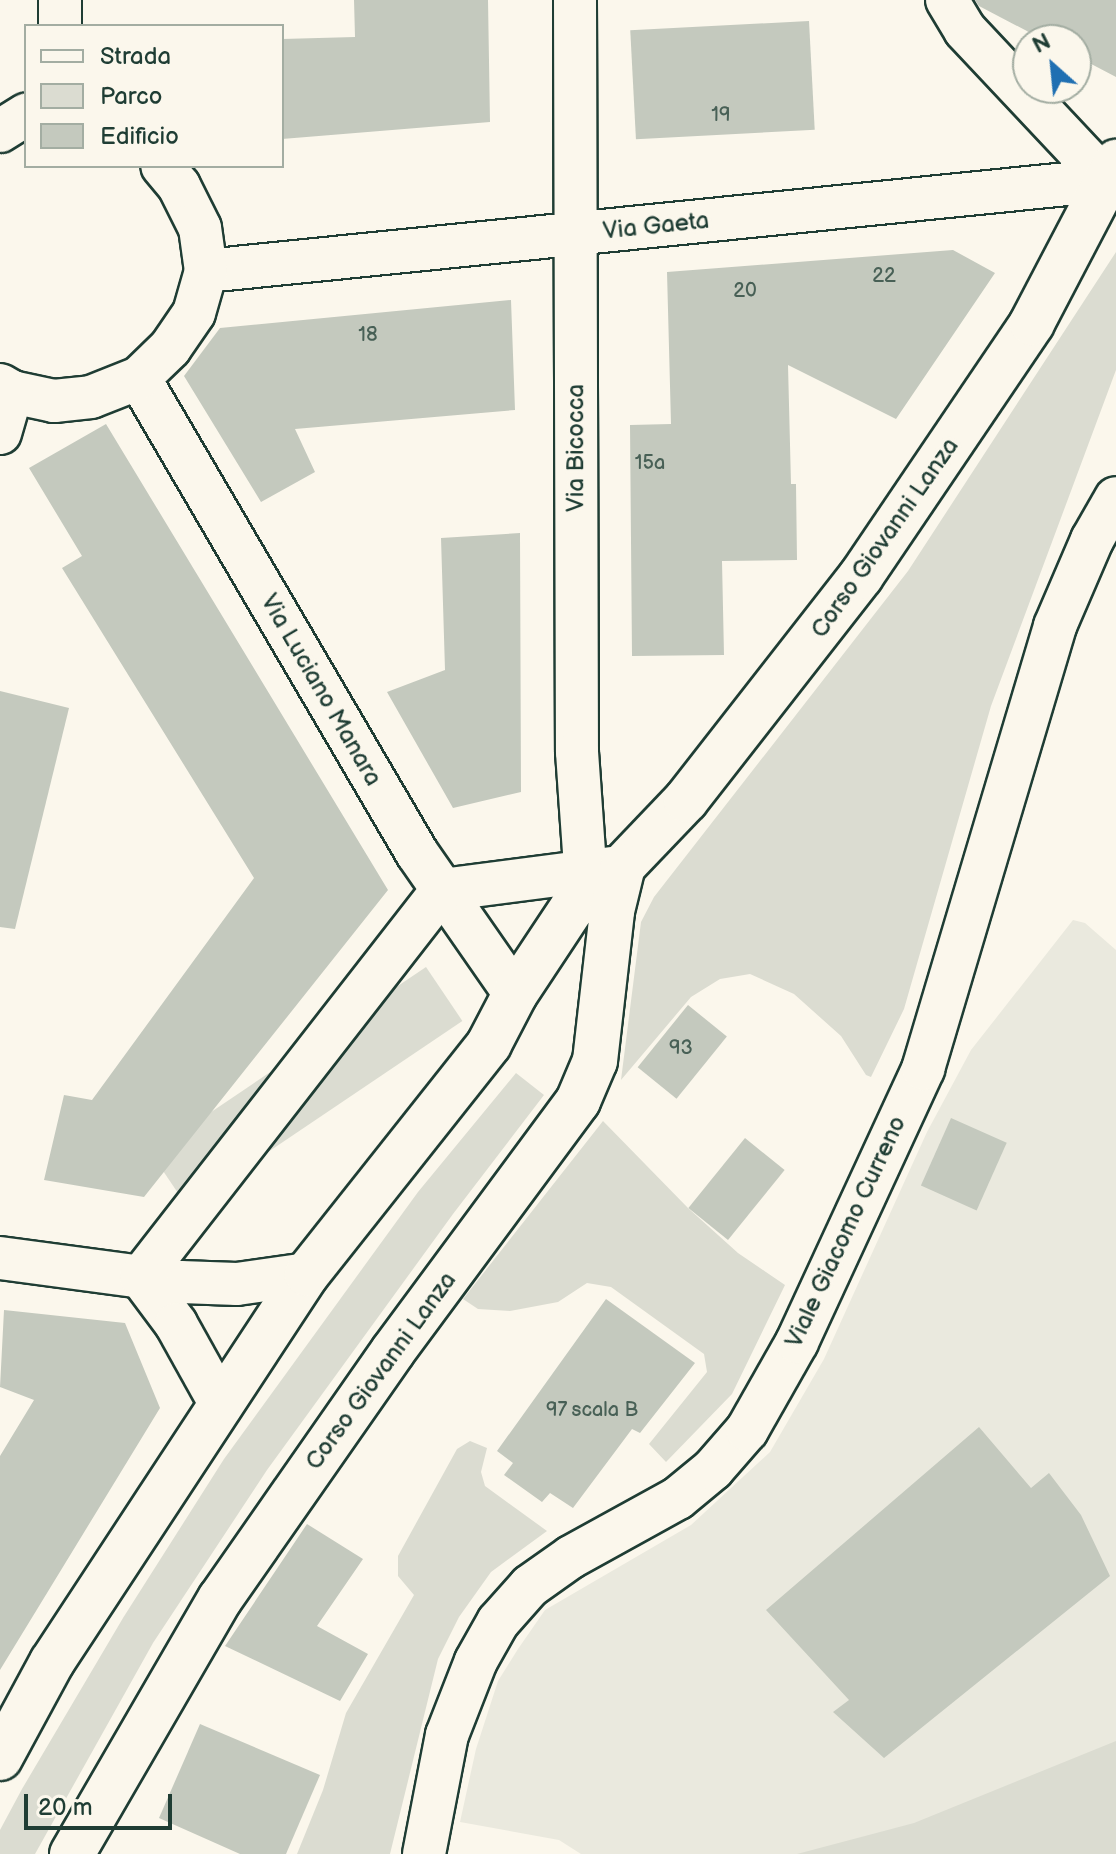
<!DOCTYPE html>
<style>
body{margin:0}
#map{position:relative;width:1116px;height:1854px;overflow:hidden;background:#fbf7ec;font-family:"Balsamiq Sans",sans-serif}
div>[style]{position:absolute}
.built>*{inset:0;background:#eae9de}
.green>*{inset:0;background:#dbdcd1;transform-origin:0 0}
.building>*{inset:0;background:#c4c9be;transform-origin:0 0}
.roads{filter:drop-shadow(2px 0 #1f3d34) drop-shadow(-2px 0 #1f3d34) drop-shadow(0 2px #1f3d34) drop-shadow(0 -2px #1f3d34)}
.street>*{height:42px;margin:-21px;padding:0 21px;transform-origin:21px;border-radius:21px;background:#fbf7ec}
.secondary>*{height:44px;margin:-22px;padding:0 22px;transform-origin:22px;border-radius:22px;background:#fbf7ec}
span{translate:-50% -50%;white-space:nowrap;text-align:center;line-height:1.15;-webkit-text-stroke:7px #fbf7ec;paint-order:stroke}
.number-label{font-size:20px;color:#486056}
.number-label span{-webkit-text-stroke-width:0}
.street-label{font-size:24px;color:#1f3d34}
.legend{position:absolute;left:24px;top:24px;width:260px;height:144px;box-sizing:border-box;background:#fbf7ec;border:2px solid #a3ada2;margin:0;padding:10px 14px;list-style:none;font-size:24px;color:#1f3d34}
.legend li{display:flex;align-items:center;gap:16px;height:40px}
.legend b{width:40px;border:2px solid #a3ada2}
.north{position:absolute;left:1012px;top:24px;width:80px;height:80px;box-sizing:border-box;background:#fbf7ec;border:2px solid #a3ada2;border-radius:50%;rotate:333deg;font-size:22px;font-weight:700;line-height:32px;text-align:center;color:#1f3d34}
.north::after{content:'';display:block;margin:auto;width:28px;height:36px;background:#1f6fb2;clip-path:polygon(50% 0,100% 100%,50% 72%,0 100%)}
.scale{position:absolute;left:24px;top:1794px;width:148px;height:36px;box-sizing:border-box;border:4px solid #1f3d34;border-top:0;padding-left:10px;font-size:24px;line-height:28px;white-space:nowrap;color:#1f3d34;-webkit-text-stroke:6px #fbf7ec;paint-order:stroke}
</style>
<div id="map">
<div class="built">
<i style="clip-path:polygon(1073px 920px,1085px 923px,1116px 950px,1116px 1854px,581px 1854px,559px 1840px,460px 1822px,476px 1749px,498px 1681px,518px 1649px,545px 1610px,691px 1525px,770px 1452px,824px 1359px,927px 1132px,971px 1050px)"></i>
</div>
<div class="green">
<i style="clip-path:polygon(1116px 252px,1116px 370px,991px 706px,904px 1009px,871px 1077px,866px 1075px,841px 1036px,794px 994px,750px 974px,720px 979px,691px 997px,621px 1080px,641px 922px,654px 897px,908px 571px)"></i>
<i style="left:426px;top:967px;width:65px;height:332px;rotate:56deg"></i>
<i style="clip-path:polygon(516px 1073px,544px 1095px,453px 1214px,267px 1470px,153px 1643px,35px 1854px,0 1854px,0 1830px,22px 1789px,123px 1618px,224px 1459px,418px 1192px)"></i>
<i style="clip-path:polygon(603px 1121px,688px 1208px,738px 1253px,785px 1285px,732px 1394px,666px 1462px,649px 1444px,707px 1372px,704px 1354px,611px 1287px,587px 1283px,558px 1302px,510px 1311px,478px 1309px,463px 1299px)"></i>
<i style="clip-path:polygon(470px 1441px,487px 1448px,481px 1472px,485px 1486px,547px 1531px,491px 1572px,459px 1617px,438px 1659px,390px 1854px,297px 1854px,323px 1790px,346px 1713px,414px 1595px,398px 1576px,398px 1556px,457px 1449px)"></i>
<i style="clip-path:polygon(1116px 1741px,1116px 1854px,797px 1854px,914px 1823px)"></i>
</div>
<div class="building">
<i style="clip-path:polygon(354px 0,488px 0,490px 122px,282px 139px,282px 39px,355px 37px)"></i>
<i style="clip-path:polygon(975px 0,1116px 0,1116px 77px,1076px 56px,1076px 40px,1044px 40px,979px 6px)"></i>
<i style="left:809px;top:21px;width:109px;height:179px;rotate:87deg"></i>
<i style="clip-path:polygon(953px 250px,995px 273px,896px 419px,788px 365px,791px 484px,796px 484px,797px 560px,722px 561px,724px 655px,632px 656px,630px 425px,671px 424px,667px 272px)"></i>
<i style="clip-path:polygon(511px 300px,515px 410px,295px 429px,315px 472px,261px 502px,184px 376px,220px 328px)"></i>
<i style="clip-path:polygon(106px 424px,388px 890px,144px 1197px,44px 1180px,64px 1095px,92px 1100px,254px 878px,62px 568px,82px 556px,29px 468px)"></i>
<i style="clip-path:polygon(520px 533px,521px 792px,453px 808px,387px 692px,445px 670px,441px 538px)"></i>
<i style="clip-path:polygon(0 691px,69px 708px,15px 929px,0 927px)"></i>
<i style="left:688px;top:1005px;width:50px;height:80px;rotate:39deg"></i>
<i style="left:951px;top:1118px;width:61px;height:74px;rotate:24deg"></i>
<i style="left:745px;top:1138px;width:51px;height:90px;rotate:39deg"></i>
<i style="clip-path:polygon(606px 1299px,695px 1363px,640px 1433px,632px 1429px,573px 1508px,550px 1493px,542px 1502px,504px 1475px,513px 1463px,497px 1451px)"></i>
<i style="clip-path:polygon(4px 1310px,125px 1323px,160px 1408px,0 1670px,0 1456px,34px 1400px,0 1387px)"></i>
<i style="clip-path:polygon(979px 1427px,1031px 1488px,1049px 1473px,1081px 1515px,1110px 1576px,884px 1758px,833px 1712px,849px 1700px,766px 1610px)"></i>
<i style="clip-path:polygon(307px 1524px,363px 1559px,317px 1626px,368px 1654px,340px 1701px,225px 1646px)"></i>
<i style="clip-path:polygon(200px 1724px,320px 1775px,286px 1854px,240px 1854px,159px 1818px)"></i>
</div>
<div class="roads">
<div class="street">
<i style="left:575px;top:0;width:752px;rotate:89.85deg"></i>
<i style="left:577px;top:752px;width:144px;rotate:86deg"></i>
<i style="left:947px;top:0;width:35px;rotate:59deg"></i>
<i style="left:965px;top:30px;width:206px;rotate:46.8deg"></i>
<i style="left:60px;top:26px;width:26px;rotate:-90deg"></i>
<i style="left:0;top:131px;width:31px;rotate:-32deg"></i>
<i style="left:206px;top:271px;width:905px;rotate:-5.77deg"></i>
<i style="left:139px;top:378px;width:550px;rotate:59.66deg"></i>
<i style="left:417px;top:853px;width:172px;rotate:55.2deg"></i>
<i style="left:0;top:385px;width:14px;rotate:30deg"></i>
<i style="left:12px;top:392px;width:43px;rotate:12.1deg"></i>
<i style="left:54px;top:401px;width:37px;rotate:-6deg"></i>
<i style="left:91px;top:397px;width:52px;rotate:-21.6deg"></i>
<i style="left:139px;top:378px;width:43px;rotate:-44.1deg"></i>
<i style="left:170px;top:348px;width:42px;rotate:-55.6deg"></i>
<i style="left:194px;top:313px;width:44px;rotate:-74.1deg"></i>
<i style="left:206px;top:271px;width:43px;rotate:-97.9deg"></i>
<i style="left:200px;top:228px;width:47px;rotate:-116.6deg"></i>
<i style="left:179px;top:186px;width:26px;rotate:-130deg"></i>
<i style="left:0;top:433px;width:43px;rotate:-73.7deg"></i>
<i style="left:442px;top:890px;width:171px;rotate:-7.4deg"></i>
<i style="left:0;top:1258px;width:183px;rotate:7.6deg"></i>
<i style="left:181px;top:1282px;width:56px;rotate:2deg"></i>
<i style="left:237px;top:1284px;width:71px;rotate:-8.1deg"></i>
<i style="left:141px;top:1277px;width:490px;rotate:-52.1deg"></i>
<i style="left:141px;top:1277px;width:59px;rotate:53.3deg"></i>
<i style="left:176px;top:1324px;width:93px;rotate:60.9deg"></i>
<i style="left:424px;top:1854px;width:121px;rotate:-79.1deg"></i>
<i style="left:447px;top:1735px;width:79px;rotate:-68.6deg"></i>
<i style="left:476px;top:1661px;width:45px;rotate:-60.6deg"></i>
<i style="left:498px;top:1622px;width:48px;rotate:-48.4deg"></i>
<i style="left:530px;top:1586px;width:50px;rotate:-35.3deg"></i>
<i style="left:571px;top:1557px;width:122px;rotate:-28.9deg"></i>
<i style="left:678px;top:1498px;width:45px;rotate:-39.6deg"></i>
<i style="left:713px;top:1469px;width:52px;rotate:-48.9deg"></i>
<i style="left:747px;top:1430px;width:101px;rotate:-60.4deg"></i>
<i style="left:797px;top:1342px;width:301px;rotate:-65.2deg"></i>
<i style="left:923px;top:1069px;width:462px;rotate:-73.4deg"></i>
<i style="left:1055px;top:626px;width:94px;rotate:-66.7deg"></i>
<i style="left:1092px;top:540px;width:48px;rotate:-60.3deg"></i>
</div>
<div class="secondary">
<i style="left:0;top:1758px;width:109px;rotate:-61.6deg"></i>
<i style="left:52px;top:1662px;width:464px;rotate:-56.7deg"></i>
<i style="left:307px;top:1274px;width:293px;rotate:-51.6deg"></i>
<i style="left:489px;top:1044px;width:56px;rotate:-62.5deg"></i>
<i style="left:515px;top:994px;width:103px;rotate:-56.5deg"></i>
<i style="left:572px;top:908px;width:66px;rotate:-39.5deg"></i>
<i style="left:623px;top:866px;width:91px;rotate:-46.3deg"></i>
<i style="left:686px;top:800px;width:284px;rotate:-52deg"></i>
<i style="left:861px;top:576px;width:305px;rotate:-55.9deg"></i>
<i style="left:1032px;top:323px;width:182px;rotate:-62.4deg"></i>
<i style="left:72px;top:1854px;width:295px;rotate:-59.9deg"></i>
<i style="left:220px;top:1599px;width:302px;rotate:-55.1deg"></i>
<i style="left:393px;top:1351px;width:311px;rotate:-53.5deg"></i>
<i style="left:578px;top:1101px;width:43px;rotate:-67deg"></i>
<i style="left:595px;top:1061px;width:151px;rotate:-83.5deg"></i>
<i style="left:612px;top:911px;width:46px;rotate:-76.3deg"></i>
</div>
</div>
<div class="number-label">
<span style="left:721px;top:115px">19</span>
<span style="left:884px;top:276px">22</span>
<span style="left:745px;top:291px">20</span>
<span style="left:368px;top:335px">18</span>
<span style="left:650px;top:463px">15a</span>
<span style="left:681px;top:1048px">93</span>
<span style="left:592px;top:1410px">97 scala B</span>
</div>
<div class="street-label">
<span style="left:656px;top:226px;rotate:-6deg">Via Gaeta</span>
<span style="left:576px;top:448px;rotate:-90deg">Via Bicocca</span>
<span style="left:885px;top:538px;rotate:-55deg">Corso Giovanni Lanza</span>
<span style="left:321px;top:690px;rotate:60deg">Via Luciano Manara</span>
<span style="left:846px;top:1232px;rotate:-65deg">Viale Giacomo Curreno</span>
<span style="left:381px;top:1371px;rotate:-54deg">Corso Giovanni Lanza</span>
</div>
<ul class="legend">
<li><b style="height:10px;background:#fbf7ec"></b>Strada</li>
<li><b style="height:22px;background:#dbdcd1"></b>Parco</li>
<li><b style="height:22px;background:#c4c9be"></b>Edificio</li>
</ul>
<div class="north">N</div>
<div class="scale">20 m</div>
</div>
